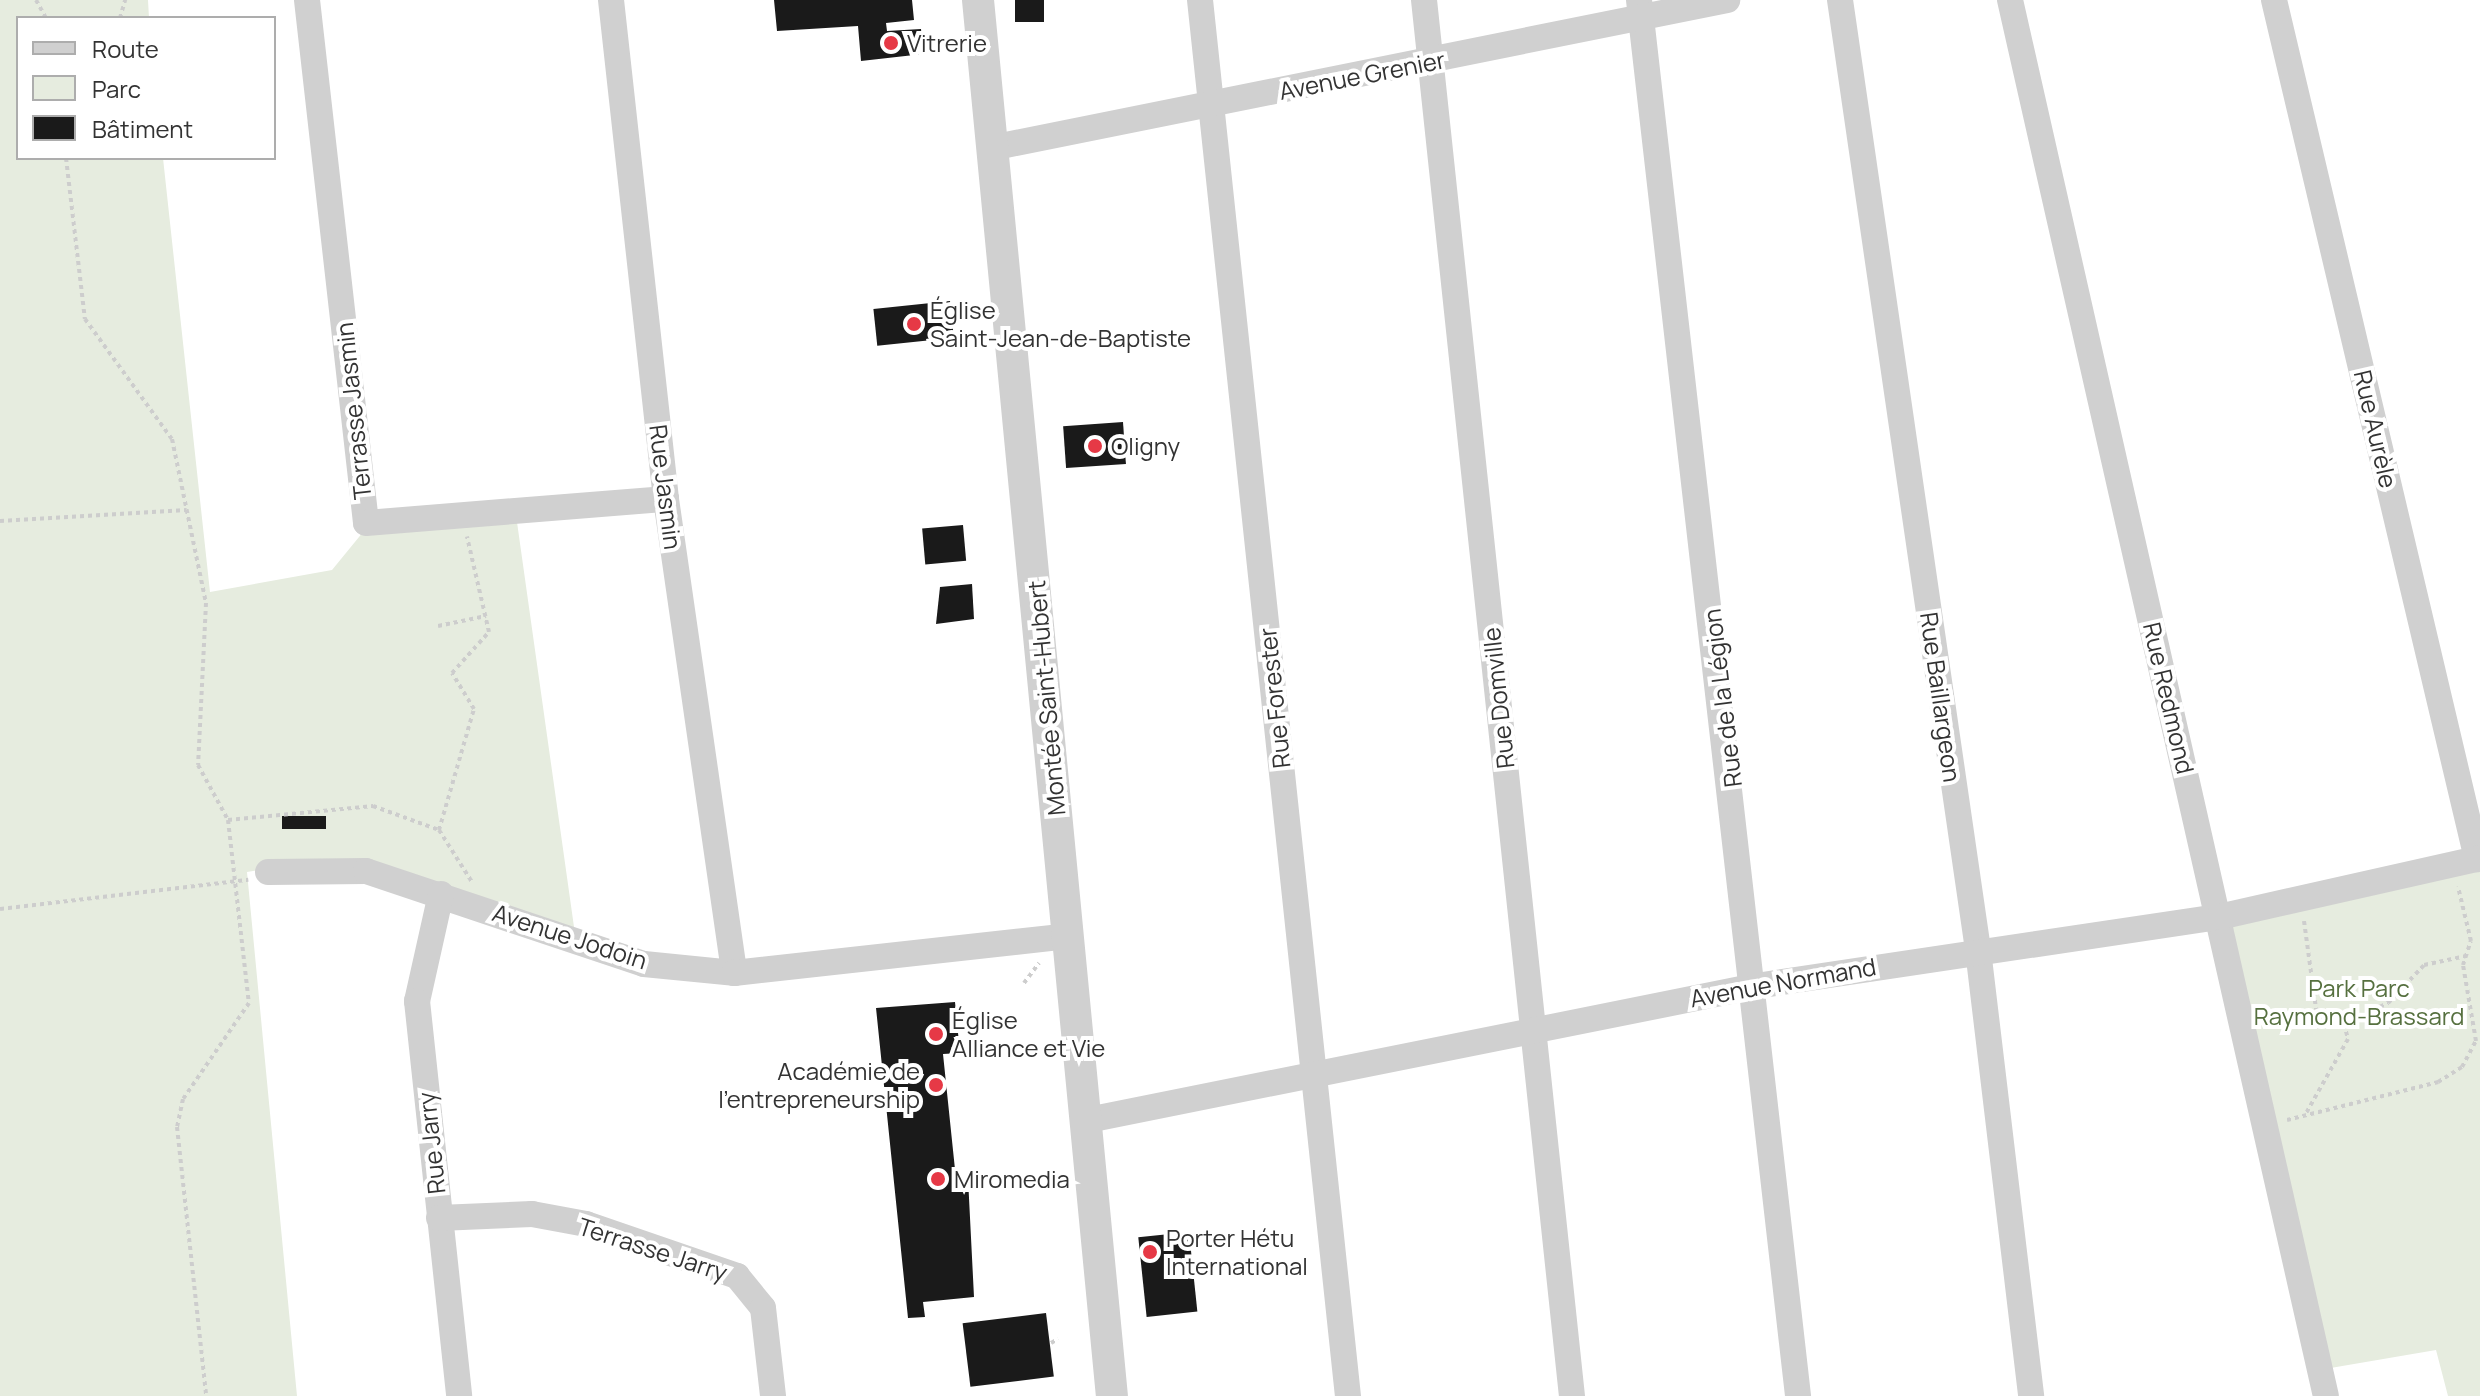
<!DOCTYPE html>
<meta charset="utf-8">
<style>
body{margin:0}
#map{position:relative;width:2480px;height:1396px;overflow:hidden;background:#fff;font-family:Manrope,sans-serif}
div>[style]{position:absolute}
.green>*{inset:0;background:#e6ecdf}
.building>*{inset:0;background:#1a1a1a;transform-origin:0 0}
.path>*{height:4px;margin-top:-2px;transform-origin:0;background:repeating-linear-gradient(90deg,#cdcdcd 0 4px,transparent 0 8px)}
.minor>*{height:26px;margin:-13px;padding:0 13px;transform-origin:13px;border-radius:13px;background:#d0d0d0}
.tertiary>*{height:32px;margin:-16px;padding:0 16px;transform-origin:16px;border-radius:16px;background:#d0d0d0}
.dots>*{width:22px;height:22px;translate:-50% -50%;box-sizing:border-box;border:4px solid #fff;border-radius:50%}
span{translate:-50% -50%;white-space:nowrap;text-align:center;line-height:1.15;-webkit-text-stroke:8px #fff;paint-order:stroke}
.poi-label{font-size:24px;color:#333}
.left{translate:0 -50%;text-align:left}
.right{translate:-100% -50%;text-align:right}
.street-label{font-size:24px;color:#333}
.park-label{font-size:24px;color:#56703f}
.legend{position:absolute;left:16px;top:16px;width:260px;height:144px;box-sizing:border-box;background:#fff;border:2px solid #adadad;margin:0;padding:10px 14px;list-style:none;font-size:24px;color:#333}
.legend li{display:flex;align-items:center;gap:16px;height:40px}
.legend b{width:40px;border:2px solid #adadad}
</style>
<div id="map">
<div class="green">
<i style="clip-path:polygon(0 0,148px 0,149px 18px,18px 18px,18px 158px,163px 158px,210px 592px,332px 570px,368px 526px,516px 515px,575px 934px,309px 862px,247px 872px,297px 1396px,0 1396px)"></i>
<i style="clip-path:polygon(2480px 846px,2480px 1396px,2448px 1396px,2436px 1350px,2313px 1371px,2213px 910px)"></i>
</div>
<div class="building">
<i style="clip-path:polygon(774px 0,912px 0,914px 20px,886px 23px,887px 31px,921px 29px,923px 54px,861px 61px,858px 26px,777px 31px)"></i>
<i style="left:1015px;top:0;width:29px;height:22px"></i>
<i style="left:950px;top:301px;width:37px;height:77px;rotate:84deg"></i>
<i style="left:1123px;top:422px;width:42px;height:60px;rotate:86deg"></i>
<i style="left:963px;top:525px;width:36px;height:41px;rotate:85deg"></i>
<i style="clip-path:polygon(972px 584px,974px 619px,936px 624px,940px 587px)"></i>
<i style="left:326px;top:816px;width:13px;height:44px;rotate:90deg"></i>
<i style="clip-path:polygon(955px 1002px,960px 1053px,943px 1054px,956px 1179px,968px 1178px,974px 1297px,923px 1302px,925px 1317px,908px 1318px,876px 1008px)"></i>
<i style="left:1189px;top:1232px;width:80px;height:51px;rotate:84deg"></i>
<i style="left:1046px;top:1313px;width:64px;height:84px;rotate:83deg"></i>
</div>
<div class="path">
<i style="left:36px;top:0;width:21px;rotate:61deg"></i>
<i style="left:120px;top:18px;width:19px;rotate:-74deg"></i>
<i style="left:66px;top:158px;width:162px;rotate:83.3deg"></i>
<i style="left:85px;top:319px;width:148px;rotate:54.1deg"></i>
<i style="left:172px;top:439px;width:167px;rotate:78.3deg"></i>
<i style="left:206px;top:603px;width:162px;rotate:92.8deg"></i>
<i style="left:198px;top:765px;width:63px;rotate:61.4deg"></i>
<i style="left:228px;top:820px;width:184px;rotate:83.5deg"></i>
<i style="left:249px;top:1003px;width:116px;rotate:124.5deg"></i>
<i style="left:183px;top:1099px;width:29px;rotate:102deg"></i>
<i style="left:177px;top:1127px;width:271px;rotate:83.8deg"></i>
<i style="left:0;top:521px;width:187px;rotate:-3.4deg"></i>
<i style="left:438px;top:626px;width:49px;rotate:-11.8deg"></i>
<i style="left:228px;top:820px;width:146px;rotate:-5.5deg"></i>
<i style="left:373px;top:806px;width:70px;rotate:20deg"></i>
<i style="left:439px;top:830px;width:62px;rotate:57.6deg"></i>
<i style="left:439px;top:830px;width:126px;rotate:-73.9deg"></i>
<i style="left:474px;top:709px;width:42px;rotate:-121.4deg"></i>
<i style="left:452px;top:673px;width:55px;rotate:-47.9deg"></i>
<i style="left:489px;top:632px;width:98px;rotate:-103deg"></i>
<i style="left:0;top:909px;width:250px;rotate:-6.7deg"></i>
<i style="left:2304px;top:921px;width:89px;rotate:82.2deg"></i>
<i style="left:2316px;top:1009px;width:32px;rotate:28deg"></i>
<i style="left:2344px;top:1024px;width:16px;rotate:75deg"></i>
<i style="left:2348px;top:1039px;width:87px;rotate:119.5deg"></i>
<i style="left:1024px;top:983px;width:25px;rotate:-53deg"></i>
<i style="left:2344px;top:1024px;width:49px;rotate:-25.5deg"></i>
<i style="left:2388px;top:1003px;width:52px;rotate:-46.5deg"></i>
<i style="left:2424px;top:965px;width:43px;rotate:-12.1deg"></i>
<i style="left:2287px;top:1120px;width:156px;rotate:-14.1deg"></i>
<i style="left:2438px;top:1082px;width:28px;rotate:-32deg"></i>
<i style="left:2462px;top:1067px;width:30px;rotate:-62deg"></i>
<i style="left:2476px;top:1041px;width:77px;rotate:-99.7deg"></i>
<i style="left:2463px;top:965px;width:25px;rotate:-72deg"></i>
<i style="left:2471px;top:941px;width:56px;rotate:-103.5deg"></i>
<i style="left:1051px;top:1343px;width:8px;rotate:-30deg"></i>
</div>
<div class="minor">
<i style="left:307px;top:0;width:526px;rotate:83.56deg"></i>
<i style="left:366px;top:523px;width:301px;rotate:-4.6deg"></i>
<i style="left:611px;top:0;width:502px;rotate:83.71deg"></i>
<i style="left:666px;top:499px;width:479px;rotate:81.8deg"></i>
<i style="left:1200px;top:0;width:1404px;rotate:83.95deg"></i>
<i style="left:1424px;top:0;width:1404px;rotate:83.95deg"></i>
<i style="left:1639px;top:0;width:1405px;rotate:83.5deg"></i>
<i style="left:1840px;top:0;width:960px;rotate:81.73deg"></i>
<i style="left:1978px;top:950px;width:449px;rotate:83.2deg"></i>
<i style="left:2010px;top:0;width:1431px;rotate:77.25deg"></i>
<i style="left:2274px;top:0;width:883px;rotate:76.7deg"></i>
<i style="left:996px;top:147px;width:746px;rotate:-11.37deg"></i>
<i style="left:268px;top:872px;width:98px;rotate:-0.6deg"></i>
<i style="left:366px;top:871px;width:293px;rotate:18.5deg"></i>
<i style="left:644px;top:964px;width:90px;rotate:5.7deg"></i>
<i style="left:734px;top:973px;width:336px;rotate:-6.3deg"></i>
<i style="left:441px;top:894px;width:110px;rotate:102.6deg"></i>
<i style="left:417px;top:1001px;width:397px;rotate:83.9deg"></i>
<i style="left:1088px;top:1120px;width:681px;rotate:-11.34deg"></i>
<i style="left:1756px;top:986px;width:468px;rotate:-8.5deg"></i>
<i style="left:2219px;top:917px;width:268px;rotate:-12.7deg"></i>
<i style="left:439px;top:1218px;width:93px;rotate:-2.5deg"></i>
<i style="left:532px;top:1214px;width:55px;rotate:10.5deg"></i>
<i style="left:586px;top:1224px;width:160px;rotate:19deg"></i>
<i style="left:737px;top:1276px;width:41px;rotate:50.9deg"></i>
<i style="left:763px;top:1308px;width:89px;rotate:83.5deg"></i>
</div>
<div class="tertiary">
<i style="left:978px;top:0;width:1402px;rotate:84.52deg"></i>
</div>
<div class="dots">
<i style="left:891px;top:43px;background:#e63946"></i>
<i style="left:914px;top:324px;background:#e63946"></i>
<i style="left:1095px;top:446px;background:#e63946"></i>
<i style="left:936px;top:1034px;background:#e63946"></i>
<i style="left:936px;top:1085px;background:#e63946"></i>
<i style="left:938px;top:1179px;background:#e63946"></i>
<i style="left:1150px;top:1252px;background:#e63946"></i>
</div>
<div class="poi-label">
<span class="left" style="left:907px;top:43px">Vitrerie</span>
<span class="left" style="left:930px;top:324px">Église<br>Saint-Jean-de-Baptiste</span>
<span class="left" style="left:1111px;top:446px">Oligny</span>
<span class="left" style="left:952px;top:1034px">Église<br>Alliance et Vie</span>
<span class="right" style="left:920px;top:1085px">Académie de<br>l'entrepreneurship</span>
<span class="left" style="left:954px;top:1179px">Miromedia</span>
<span class="left" style="left:1166px;top:1252px">Porter Hétu<br>International</span>
</div>
<div class="street-label">
<span style="left:1362px;top:75px;rotate:-11deg">Avenue Grenier</span>
<span style="left:353px;top:411px;rotate:-96deg">Terrasse Jasmin</span>
<span style="left:2376px;top:429px;rotate:77deg">Rue Aurèle</span>
<span style="left:666px;top:487px;rotate:83deg">Rue Jasmin</span>
<span style="left:1941px;top:697px;rotate:82deg">Rue Baillargeon</span>
<span style="left:1046px;top:698px;rotate:-95deg">Montée Saint-Hubert</span>
<span style="left:1274px;top:698px;rotate:-96deg">Rue Forester</span>
<span style="left:1498px;top:698px;rotate:-96deg">Rue Domville</span>
<span style="left:1722px;top:698px;rotate:-97deg">Rue de la Légion</span>
<span style="left:2169px;top:698px;rotate:77deg">Rue Redmond</span>
<span style="left:570px;top:936px;rotate:18deg">Avenue Jodoin</span>
<span style="left:1783px;top:982px;rotate:-10deg">Avenue Normand</span>
<span style="left:431px;top:1143px;rotate:-96deg">Rue Jarry</span>
<span style="left:653px;top:1249px;rotate:18deg">Terrasse Jarry</span>
</div>
<div class="park-label">
<span style="left:2359px;top:1002px">Park Parc<br>Raymond-Brassard</span>
</div>
<ul class="legend">
<li><b style="height:10px;background:#d0d0d0"></b>Route</li>
<li><b style="height:22px;background:#e6ecdf"></b>Parc</li>
<li><b style="height:22px;background:#1a1a1a"></b>Bâtiment</li>
</ul>
</div>
